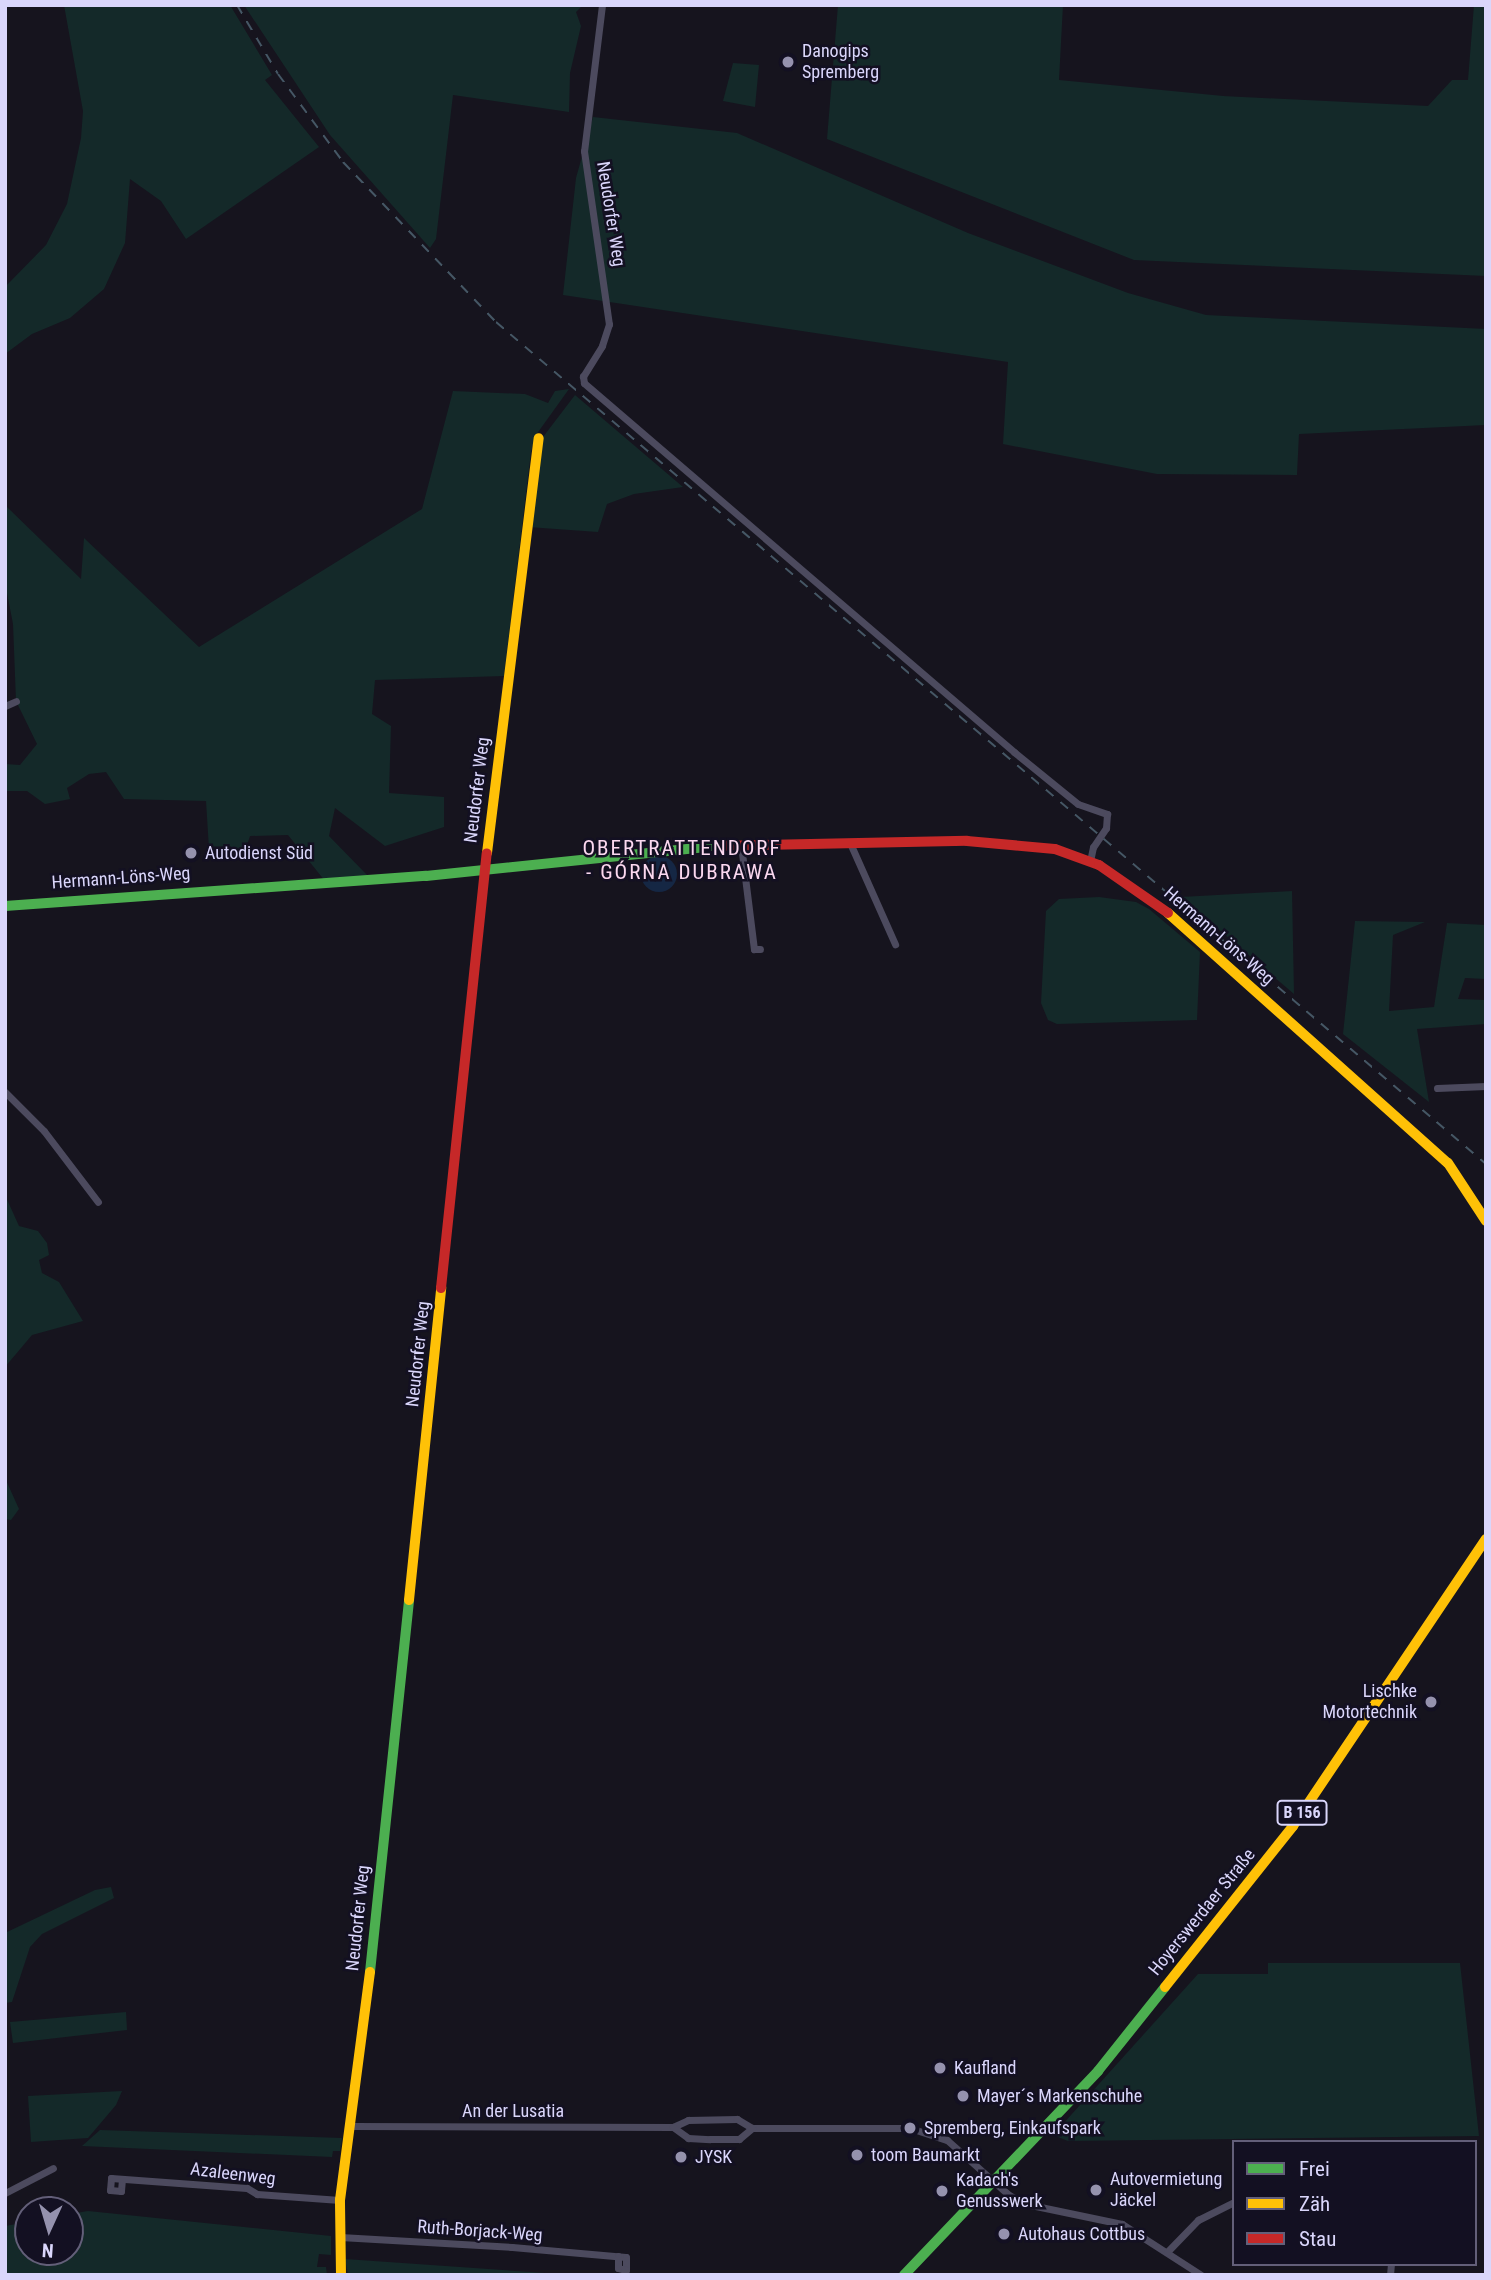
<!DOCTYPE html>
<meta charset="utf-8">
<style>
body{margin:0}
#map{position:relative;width:1491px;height:2280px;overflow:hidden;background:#16141e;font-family:"Roboto Condensed",sans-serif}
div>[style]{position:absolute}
.green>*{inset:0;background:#142929}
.water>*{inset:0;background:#152744}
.round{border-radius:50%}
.street>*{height:7px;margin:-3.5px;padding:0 3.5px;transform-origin:3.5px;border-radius:3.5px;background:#4c4a5e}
.fast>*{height:10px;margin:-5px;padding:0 5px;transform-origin:5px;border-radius:5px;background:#4caf50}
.slow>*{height:10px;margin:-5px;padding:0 5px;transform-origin:5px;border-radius:5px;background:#ffc107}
.jam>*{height:10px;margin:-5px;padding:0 5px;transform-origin:5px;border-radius:5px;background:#c62828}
.rail>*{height:2px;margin-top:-1px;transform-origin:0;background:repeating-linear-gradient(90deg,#455765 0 10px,transparent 0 19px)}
.dots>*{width:19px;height:19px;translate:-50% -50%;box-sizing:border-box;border:4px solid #131022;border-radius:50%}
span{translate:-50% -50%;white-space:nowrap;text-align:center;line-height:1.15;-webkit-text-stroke:5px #131022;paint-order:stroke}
.shield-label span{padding:2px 5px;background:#131022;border:2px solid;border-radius:5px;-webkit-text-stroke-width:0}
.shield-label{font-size:16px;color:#dad6fb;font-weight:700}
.poi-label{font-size:18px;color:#dad6fb}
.left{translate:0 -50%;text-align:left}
.right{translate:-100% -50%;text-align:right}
.street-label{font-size:18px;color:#dad6fb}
.quarter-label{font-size:21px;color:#fbd8ef;letter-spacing:2px}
.frame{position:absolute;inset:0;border:7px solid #dad6fb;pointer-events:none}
.legend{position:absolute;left:1232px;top:2140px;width:245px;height:126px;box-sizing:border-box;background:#131022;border:2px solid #635f79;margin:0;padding:9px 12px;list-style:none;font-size:21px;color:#dad6fb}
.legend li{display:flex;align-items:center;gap:14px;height:35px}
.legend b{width:35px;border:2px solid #635f79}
.north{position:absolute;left:14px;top:2196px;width:70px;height:70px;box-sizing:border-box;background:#131022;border:2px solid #635f79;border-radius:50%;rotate:184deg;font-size:19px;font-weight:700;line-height:28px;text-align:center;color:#dad6fb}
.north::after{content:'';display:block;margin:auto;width:24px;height:32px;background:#9592ae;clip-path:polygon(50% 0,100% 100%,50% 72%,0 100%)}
</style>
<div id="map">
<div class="green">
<i style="clip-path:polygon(64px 5px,230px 5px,272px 75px,265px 80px,319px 147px,186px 239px,161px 201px,130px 179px,125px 243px,104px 289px,70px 318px,32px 334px,5px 354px,5px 287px,46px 245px,67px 204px,81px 138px,83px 111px)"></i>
<i style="clip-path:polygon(244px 5px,583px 5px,576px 12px,581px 26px,570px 73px,569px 112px,453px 95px,436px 239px,430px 248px,330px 135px)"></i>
<i style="clip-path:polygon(838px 5px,1063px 5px,1059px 80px,1223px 96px,1428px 106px,1452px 80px,1468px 80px,1474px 5px,1486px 5px,1486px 276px,1134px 260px,827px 139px)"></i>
<i style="clip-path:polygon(733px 63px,759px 65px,755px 107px,723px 101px)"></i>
<i style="clip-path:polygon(593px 117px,737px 133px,968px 233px,1128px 293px,1206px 315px,1486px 329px,1486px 425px,1299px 434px,1297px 475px,1157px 474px,1003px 444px,1008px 362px,563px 295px,576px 178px)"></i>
<i style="clip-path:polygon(569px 389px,536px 435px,531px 452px,504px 676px,375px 680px,372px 714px,391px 726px,389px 793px,444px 797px,444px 827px,385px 846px,335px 808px,329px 836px,369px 877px,325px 881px,288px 835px,250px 836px,243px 857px,209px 849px,206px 801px,124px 799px,106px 772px,89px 774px,67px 788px,70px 799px,45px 804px,27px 791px,5px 791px,5px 764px,20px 765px,37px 744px,16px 701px,13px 624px,5px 583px,5px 505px,81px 579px,84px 538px,199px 647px,422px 509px,453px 391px,525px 394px,548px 403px,555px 391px)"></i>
<i style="clip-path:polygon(575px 395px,683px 487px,634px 494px,607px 504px,598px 532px,528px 527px,543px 437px)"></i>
<i style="clip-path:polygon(1292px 891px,1294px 994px,1181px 897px)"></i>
<i style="clip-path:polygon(1099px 897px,1136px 902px,1149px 909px,1200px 952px,1197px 1020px,1057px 1024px,1048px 1020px,1041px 1003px,1046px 911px,1059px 899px)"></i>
<i style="clip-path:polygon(1355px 921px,1425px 922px,1393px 935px,1389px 1011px,1434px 1007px,1447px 923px,1486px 925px,1486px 979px,1465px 978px,1458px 999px,1486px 1000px,1486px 1024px,1417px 1029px,1429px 1102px,1343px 1034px)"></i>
<i style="clip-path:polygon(5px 1195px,19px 1226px,38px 1231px,47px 1243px,49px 1255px,39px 1260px,42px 1273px,59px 1282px,83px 1321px,32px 1335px,5px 1367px)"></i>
<i style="clip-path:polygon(5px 1478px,19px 1509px,11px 1520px,5px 1519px)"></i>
<i style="clip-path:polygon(111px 1887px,114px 1898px,42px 1934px,30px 1947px,12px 2002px,5px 2003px,5px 1933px,95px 1890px)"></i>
<i style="clip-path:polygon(1268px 1963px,1460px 1963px,1479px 2136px,1068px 2141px,1053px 2135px,1198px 1974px,1268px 1974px)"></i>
<i style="clip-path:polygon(126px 2012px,127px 2030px,13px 2043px,10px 2022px)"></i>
<i style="clip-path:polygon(122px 2091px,116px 2105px,88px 2138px,31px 2142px,28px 2096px)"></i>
<i style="clip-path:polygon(100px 2130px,342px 2138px,340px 2151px,333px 2151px,332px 2157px,82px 2146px)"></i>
<i style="clip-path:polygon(88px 2211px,331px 2236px,331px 2255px,319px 2254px,317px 2267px,326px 2267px,327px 2275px,5px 2275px,5px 2226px,28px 2222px,28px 2252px,70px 2252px,70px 2214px)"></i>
<i style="clip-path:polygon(345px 2259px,574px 2275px,348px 2275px)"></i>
</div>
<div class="water">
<i class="round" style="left:641px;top:856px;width:36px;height:36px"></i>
</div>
<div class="street">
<i style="left:602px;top:5px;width:147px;rotate:97deg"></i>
<i style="left:584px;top:151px;width:175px;rotate:81.8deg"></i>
<i style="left:609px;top:324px;width:23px;rotate:108deg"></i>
<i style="left:602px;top:346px;width:36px;rotate:122deg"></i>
<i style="left:583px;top:376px;width:7px;rotate:82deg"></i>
<i style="left:584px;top:383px;width:567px;rotate:40.63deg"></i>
<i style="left:1014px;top:752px;width:82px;rotate:39.1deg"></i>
<i style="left:1078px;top:804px;width:31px;rotate:19deg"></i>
<i style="left:1107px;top:814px;width:14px;rotate:94deg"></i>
<i style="left:1106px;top:828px;width:23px;rotate:124deg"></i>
<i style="left:1093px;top:847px;width:14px;rotate:102deg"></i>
<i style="left:5px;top:706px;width:12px;rotate:-24deg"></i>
<i style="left:850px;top:843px;width:111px;rotate:66deg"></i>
<i style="left:741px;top:845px;width:105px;rotate:82.9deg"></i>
<i style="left:754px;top:949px;width:6px"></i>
<i style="left:1437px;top:1088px;width:49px;rotate:-2.3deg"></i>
<i style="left:5px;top:1092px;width:55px;rotate:45deg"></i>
<i style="left:44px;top:1131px;width:89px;rotate:52.7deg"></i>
<i style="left:352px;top:2126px;width:321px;rotate:0.2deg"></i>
<i style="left:673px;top:2127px;width:17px;rotate:-25deg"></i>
<i style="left:688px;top:2120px;width:49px;rotate:-1.2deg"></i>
<i style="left:737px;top:2119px;width:17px;rotate:31deg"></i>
<i style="left:752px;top:2128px;width:158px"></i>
<i style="left:910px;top:2128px;width:39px;rotate:18deg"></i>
<i style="left:947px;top:2140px;width:83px;rotate:41.6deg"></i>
<i style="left:1009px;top:2195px;width:19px;rotate:28deg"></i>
<i style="left:1026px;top:2204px;width:98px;rotate:11.8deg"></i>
<i style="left:1122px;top:2224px;width:94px;rotate:32.8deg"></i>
<i style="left:673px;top:2127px;width:19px;rotate:36deg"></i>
<i style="left:688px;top:2138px;width:22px;rotate:3deg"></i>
<i style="left:710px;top:2139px;width:29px"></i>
<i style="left:739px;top:2139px;width:17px;rotate:-40deg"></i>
<i style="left:122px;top:2179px;width:12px;rotate:95deg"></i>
<i style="left:121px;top:2191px;width:11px;rotate:-175deg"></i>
<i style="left:110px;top:2190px;width:12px;rotate:-85deg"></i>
<i style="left:111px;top:2178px;width:136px;rotate:4.2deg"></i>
<i style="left:247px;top:2188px;width:12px;rotate:31deg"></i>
<i style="left:257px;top:2194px;width:83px;rotate:4.1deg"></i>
<i style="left:5px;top:2193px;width:54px;rotate:-27.5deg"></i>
<i style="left:340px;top:2237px;width:172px;rotate:3.3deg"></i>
<i style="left:512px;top:2247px;width:114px;rotate:5deg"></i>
<i style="left:626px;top:2257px;width:13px;rotate:90deg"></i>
<i style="left:626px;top:2270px;width:8px;rotate:-166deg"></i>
<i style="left:618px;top:2268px;width:12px;rotate:-90deg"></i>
<i style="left:1167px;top:2252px;width:45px;rotate:-45.9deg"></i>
<i style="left:1198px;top:2220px;width:40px;rotate:-26.6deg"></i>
<i style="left:1390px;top:2275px;width:11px;rotate:-85deg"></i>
</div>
<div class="fast">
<i style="left:5px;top:906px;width:422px;rotate:-4.1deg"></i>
<i style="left:426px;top:876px;width:294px;rotate:-5.9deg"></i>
<i style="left:370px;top:1972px;width:374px;rotate:-84deg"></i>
<i style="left:904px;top:2275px;width:282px;rotate:-46.4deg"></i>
<i style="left:1098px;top:2071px;width:107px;rotate:-51.4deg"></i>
</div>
<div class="slow">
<i style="left:487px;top:853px;width:418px;rotate:-82.9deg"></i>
<i style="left:1168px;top:913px;width:375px;rotate:41.8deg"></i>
<i style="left:1448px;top:1163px;width:69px;rotate:56.8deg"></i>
<i style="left:409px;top:1600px;width:314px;rotate:-84.1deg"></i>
<i style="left:1165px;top:1987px;width:206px;rotate:-51.5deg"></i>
<i style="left:1293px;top:1826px;width:346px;rotate:-56.1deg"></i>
<i style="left:341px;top:2275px;width:75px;rotate:-90.8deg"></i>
<i style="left:340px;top:2200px;width:230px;rotate:-82.5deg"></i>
</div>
<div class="jam">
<i style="left:718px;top:846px;width:249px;rotate:-1.2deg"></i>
<i style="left:967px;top:841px;width:88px;rotate:5.2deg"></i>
<i style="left:1055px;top:849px;width:47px;rotate:20deg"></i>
<i style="left:1099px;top:865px;width:84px;rotate:34.8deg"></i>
<i style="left:441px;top:1288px;width:437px;rotate:-84deg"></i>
</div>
<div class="rail">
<i style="left:237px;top:5px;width:80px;rotate:59.3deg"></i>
<i style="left:278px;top:74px;width:109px;rotate:53.5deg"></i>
<i style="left:343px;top:162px;width:221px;rotate:46.3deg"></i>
<i style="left:496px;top:322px;width:1300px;rotate:40.38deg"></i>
</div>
<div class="dots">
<i style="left:788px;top:62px;background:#9592ae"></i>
<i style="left:191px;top:853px;background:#9592ae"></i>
<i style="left:1431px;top:1702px;background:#9592ae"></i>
<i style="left:940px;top:2068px;background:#9592ae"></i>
<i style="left:963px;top:2096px;background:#9592ae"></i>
<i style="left:910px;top:2128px;background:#9592ae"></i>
<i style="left:857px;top:2155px;background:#9592ae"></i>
<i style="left:681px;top:2157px;background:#9592ae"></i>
<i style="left:1096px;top:2190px;background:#9592ae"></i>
<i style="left:942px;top:2191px;background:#9592ae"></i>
<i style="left:1004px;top:2234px;background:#9592ae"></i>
</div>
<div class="shield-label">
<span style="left:1302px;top:1813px">B 156</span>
</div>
<div class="poi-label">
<span class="left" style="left:802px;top:62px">Danogips<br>Spremberg</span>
<span class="left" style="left:205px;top:853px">Autodienst Süd</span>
<span class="right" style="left:1417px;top:1702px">Lischke<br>Motortechnik</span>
<span class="left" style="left:954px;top:2068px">Kaufland</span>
<span class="left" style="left:977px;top:2096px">Mayer´s Markenschuhe</span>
<span class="left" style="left:924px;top:2128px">Spremberg, Einkaufspark</span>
<span class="left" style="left:871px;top:2155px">toom Baumarkt</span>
<span class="left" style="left:695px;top:2157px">JYSK</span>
<span class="left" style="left:1110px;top:2190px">Autovermietung<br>Jäckel</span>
<span class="left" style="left:956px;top:2191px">Kadach's<br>Genusswerk</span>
<span class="left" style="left:1018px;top:2234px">Autohaus Cottbus</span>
</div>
<div class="street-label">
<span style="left:611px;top:214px;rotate:81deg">Neudorfer Weg</span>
<span style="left:477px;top:790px;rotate:-83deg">Neudorfer Weg</span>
<span style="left:121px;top:878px;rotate:-4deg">Hermann-Löns-Weg</span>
<span style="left:1219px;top:936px;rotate:41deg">Hermann-Löns-Weg</span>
<span style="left:418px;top:1354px;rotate:-84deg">Neudorfer Weg</span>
<span style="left:1202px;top:1912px;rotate:-51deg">Hoyerswerdaer Straße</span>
<span style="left:358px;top:1918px;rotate:-84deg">Neudorfer Weg</span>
<span style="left:513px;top:2111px">An der Lusatia</span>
<span style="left:233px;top:2174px;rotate:7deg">Azaleenweg</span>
<span style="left:480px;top:2231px;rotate:4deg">Ruth-Borjack-Weg</span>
</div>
<div class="quarter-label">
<span style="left:682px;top:860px">OBERTRATTENDORF<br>- GÓRNA DUBRAWA</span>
</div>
<div class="frame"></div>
<ul class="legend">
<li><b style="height:9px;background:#4caf50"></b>Frei</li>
<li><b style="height:9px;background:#ffc107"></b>Zäh</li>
<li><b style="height:9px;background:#c62828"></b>Stau</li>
</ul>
<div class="north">N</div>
</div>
